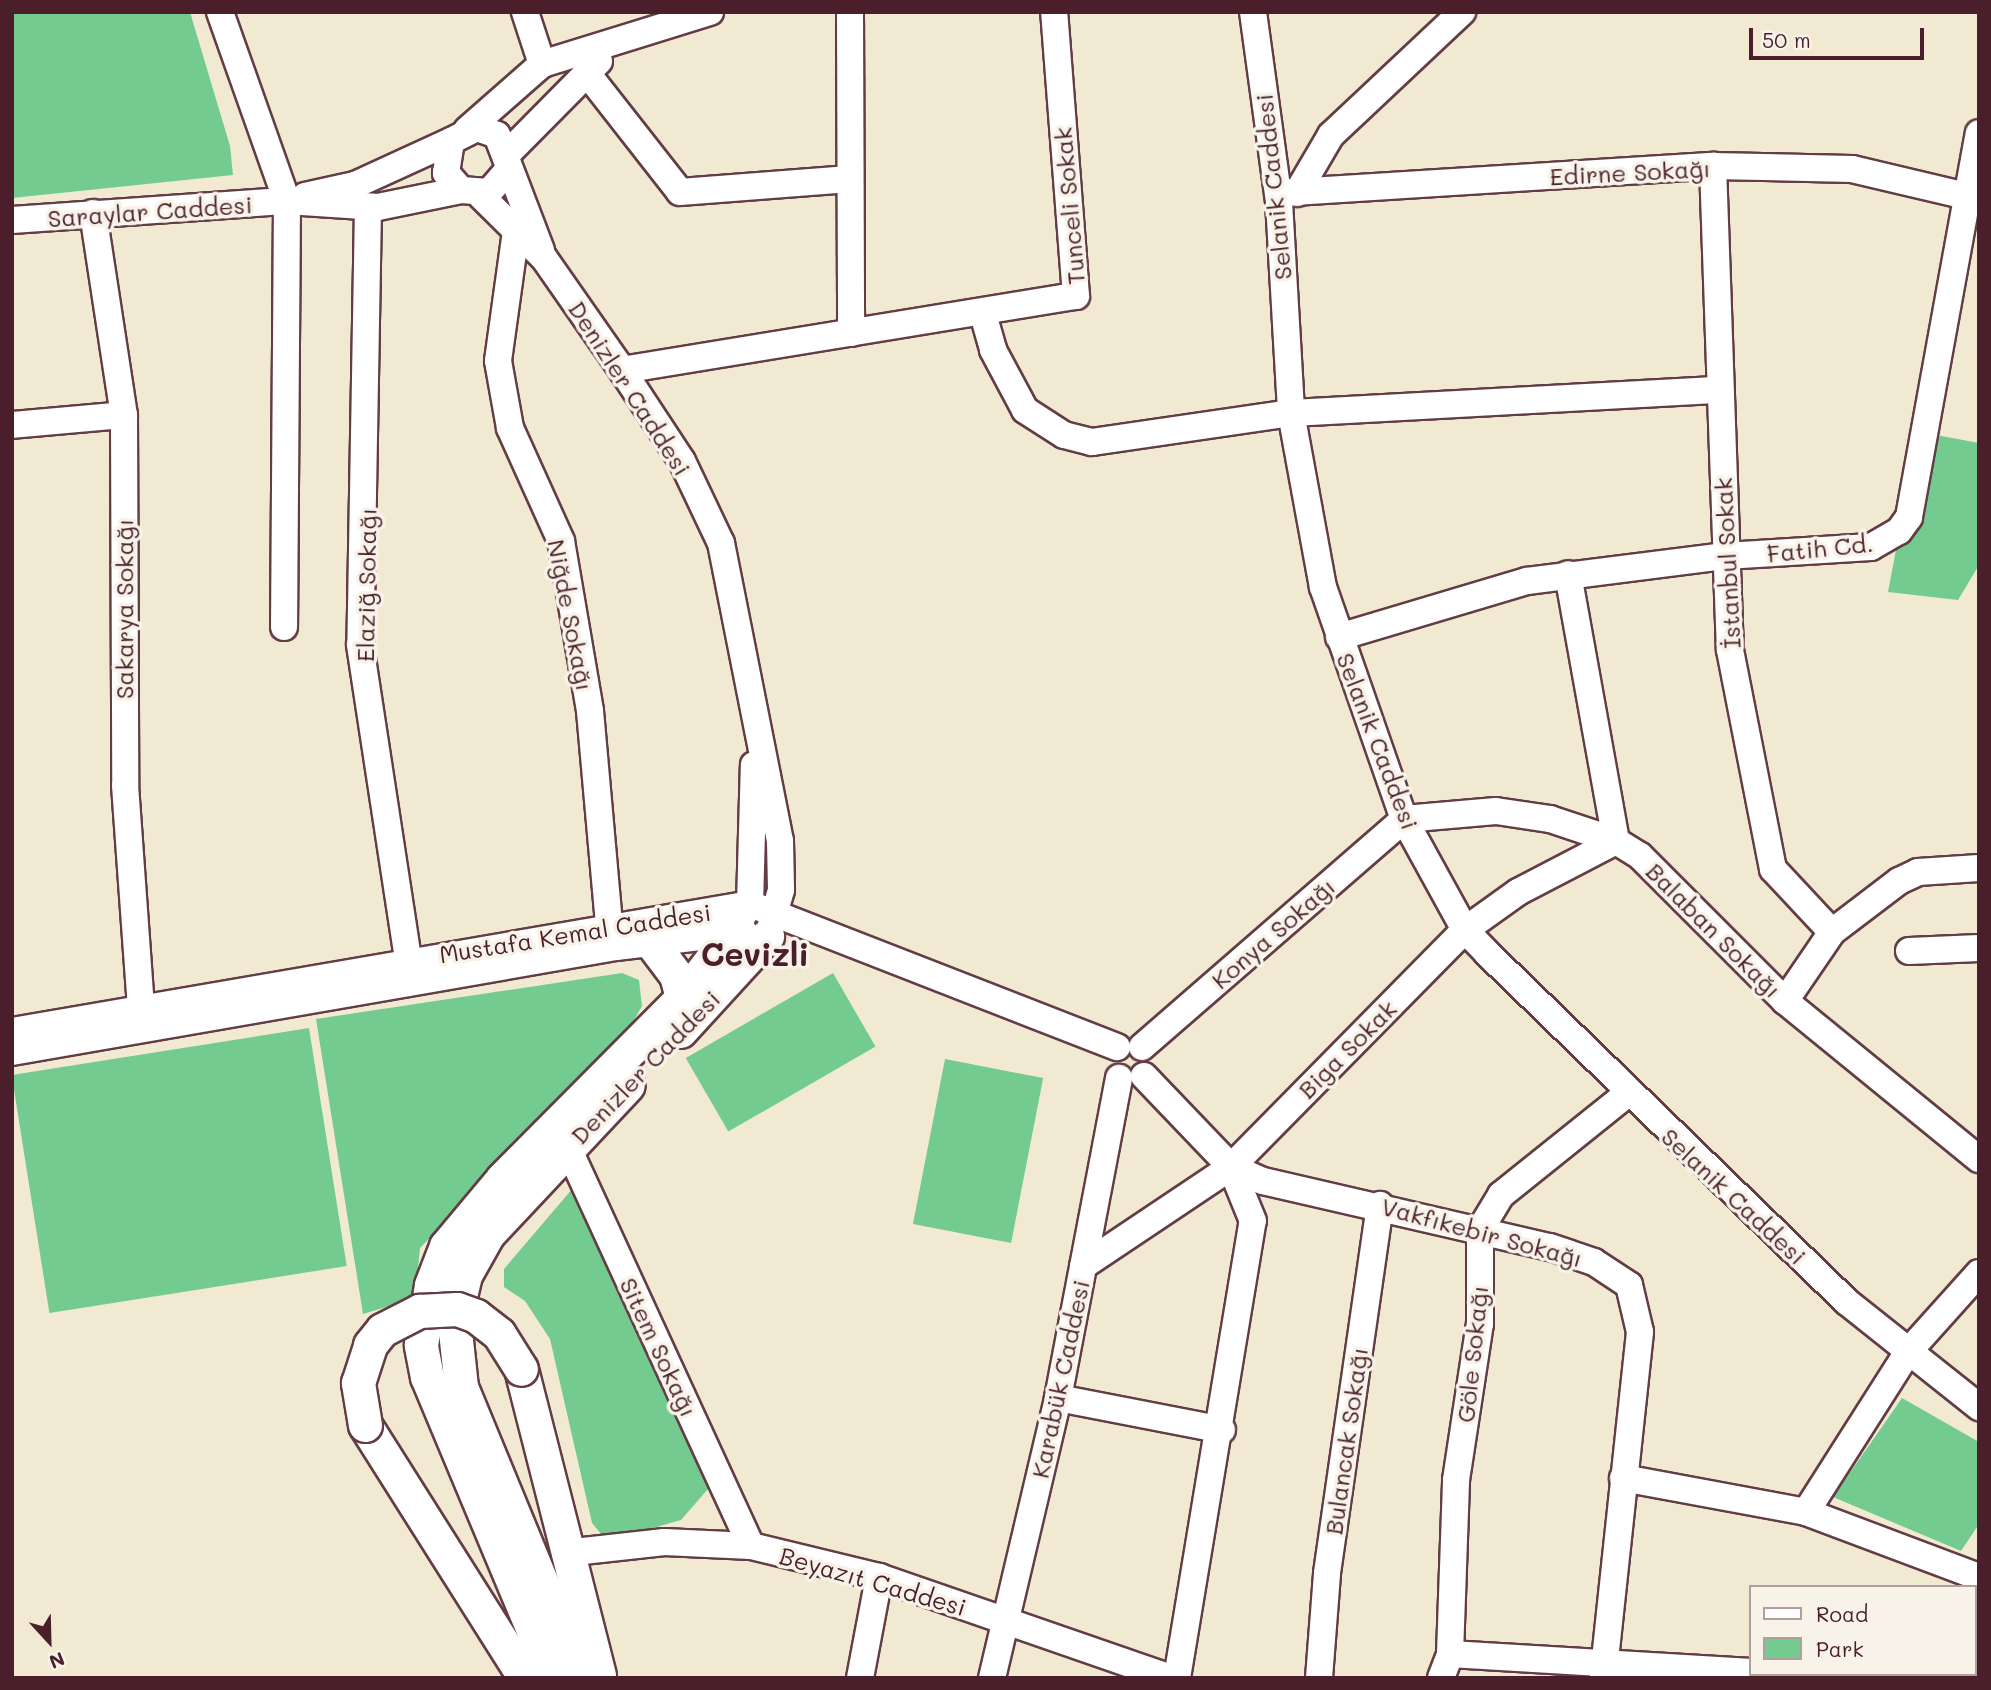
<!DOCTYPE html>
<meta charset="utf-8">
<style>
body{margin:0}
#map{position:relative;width:1991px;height:1690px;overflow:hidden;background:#f2e9d3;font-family:Mali,sans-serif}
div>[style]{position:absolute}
.green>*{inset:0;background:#74cb90;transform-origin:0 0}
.roads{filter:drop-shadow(2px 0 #633d44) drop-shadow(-2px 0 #633d44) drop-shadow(0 2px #633d44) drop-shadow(0 -2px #633d44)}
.minor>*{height:26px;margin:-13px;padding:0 13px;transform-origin:13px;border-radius:13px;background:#fff}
.major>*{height:33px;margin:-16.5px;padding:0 16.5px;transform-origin:16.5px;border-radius:16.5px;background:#fff}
.bridges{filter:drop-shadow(2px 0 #633d44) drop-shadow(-2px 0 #633d44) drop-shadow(0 2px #633d44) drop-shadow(0 -2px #633d44)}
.major-bridge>*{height:33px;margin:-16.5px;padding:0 16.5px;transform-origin:16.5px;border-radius:16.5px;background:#fff}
span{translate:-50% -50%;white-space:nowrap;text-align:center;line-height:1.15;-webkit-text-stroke:7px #f7f3e8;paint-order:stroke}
.street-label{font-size:24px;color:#4a1f2b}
.district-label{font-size:32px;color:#4a1f2b;font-weight:700}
.frame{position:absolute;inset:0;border:14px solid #4a1f2b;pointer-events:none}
.legend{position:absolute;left:1749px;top:1585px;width:228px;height:91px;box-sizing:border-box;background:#f7f3e8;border:2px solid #b29e9c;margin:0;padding:9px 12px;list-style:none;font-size:21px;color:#4a1f2b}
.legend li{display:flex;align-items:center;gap:14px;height:35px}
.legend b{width:35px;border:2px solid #b29e9c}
.north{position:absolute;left:14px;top:1606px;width:70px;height:70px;-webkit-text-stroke:5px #f7f3e8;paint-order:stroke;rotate:158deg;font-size:19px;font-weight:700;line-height:28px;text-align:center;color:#4a1f2b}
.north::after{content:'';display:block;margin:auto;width:24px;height:32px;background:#4a1f2b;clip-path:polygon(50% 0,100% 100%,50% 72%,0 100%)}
.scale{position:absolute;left:1749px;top:28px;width:175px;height:32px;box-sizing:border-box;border:4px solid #4a1f2b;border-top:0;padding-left:9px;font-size:21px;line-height:24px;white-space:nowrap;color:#4a1f2b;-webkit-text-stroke:5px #f7f3e8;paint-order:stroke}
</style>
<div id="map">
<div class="green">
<i style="clip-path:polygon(12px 12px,190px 12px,230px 146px,233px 175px,12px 198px)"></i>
<i style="clip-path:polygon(1936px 435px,1979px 443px,1979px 565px,1958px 600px,1888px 592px,1896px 550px,1918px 528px)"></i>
<i style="clip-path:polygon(622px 973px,639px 980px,642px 1006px,624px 1038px,420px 1248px,415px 1298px,363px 1314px,316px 1019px)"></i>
<i style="left:833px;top:973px;width:85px;height:170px;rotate:60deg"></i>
<i style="left:309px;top:1028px;width:241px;height:301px;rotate:81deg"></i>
<i style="left:945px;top:1059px;width:100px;height:168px;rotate:11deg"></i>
<i style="clip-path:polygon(579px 1181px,604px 1259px,710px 1469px,708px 1489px,681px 1520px,621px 1537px,602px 1535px,592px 1523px,550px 1339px,525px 1301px,504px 1287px,504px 1269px)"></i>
<i style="clip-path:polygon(1902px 1398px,1979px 1442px,1979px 1524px,1961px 1551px,1833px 1497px)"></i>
</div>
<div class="roads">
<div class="minor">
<i style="left:220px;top:12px;width:201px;rotate:70.5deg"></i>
<i style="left:287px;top:201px;width:426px;rotate:90.4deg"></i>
<i style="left:525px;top:12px;width:55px;rotate:71.9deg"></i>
<i style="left:850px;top:12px;width:321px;rotate:89.8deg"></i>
<i style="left:1253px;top:12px;width:192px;rotate:82.2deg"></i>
<i style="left:1279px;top:202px;width:211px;rotate:86.7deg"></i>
<i style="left:1291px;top:413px;width:177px;rotate:79.6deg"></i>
<i style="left:1323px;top:587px;width:246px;rotate:70.8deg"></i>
<i style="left:1404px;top:819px;width:127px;rotate:61.2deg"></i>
<i style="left:1465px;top:930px;width:32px;rotate:46deg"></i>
<i style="left:1487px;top:953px;width:501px;rotate:44.11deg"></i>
<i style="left:1847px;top:1302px;width:169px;rotate:38.5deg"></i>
<i style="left:586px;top:72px;width:152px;rotate:51.9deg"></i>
<i style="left:680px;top:192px;width:170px;rotate:-4.4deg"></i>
<i style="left:467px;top:130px;width:100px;rotate:-41.3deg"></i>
<i style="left:542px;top:64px;width:176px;rotate:-17.2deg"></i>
<i style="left:509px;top:152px;width:128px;rotate:-45.3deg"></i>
<i style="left:1713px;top:166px;width:484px;rotate:88deg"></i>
<i style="left:1730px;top:650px;width:223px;rotate:78.9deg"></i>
<i style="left:1773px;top:869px;width:86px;rotate:46.9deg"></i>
<i style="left:461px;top:190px;width:23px;rotate:-131deg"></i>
<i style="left:446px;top:173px;width:32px;rotate:-81deg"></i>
<i style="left:451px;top:141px;width:29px;rotate:-27deg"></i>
<i style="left:477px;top:128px;width:21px;rotate:19deg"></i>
<i style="left:497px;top:135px;width:123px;rotate:69.1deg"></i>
<i style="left:1278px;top:193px;width:436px;rotate:-3.6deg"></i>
<i style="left:1713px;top:166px;width:139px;rotate:1.2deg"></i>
<i style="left:1852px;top:169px;width:130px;rotate:13.3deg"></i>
<i style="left:1297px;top:193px;width:67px;rotate:-59.6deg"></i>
<i style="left:1331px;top:135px;width:180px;rotate:-43.2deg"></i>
<i style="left:479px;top:194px;width:91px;rotate:44.6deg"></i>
<i style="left:544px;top:258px;width:129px;rotate:55.1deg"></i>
<i style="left:618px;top:364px;width:116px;rotate:56.6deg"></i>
<i style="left:682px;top:461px;width:91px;rotate:64.6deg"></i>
<i style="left:721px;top:543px;width:304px;rotate:78.8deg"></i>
<i style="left:780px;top:841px;width:49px;rotate:88.8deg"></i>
<i style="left:781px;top:890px;width:44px;rotate:105.9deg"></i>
<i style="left:305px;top:196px;width:51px;rotate:-12.4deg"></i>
<i style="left:355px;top:185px;width:106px;rotate:-24.6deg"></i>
<i style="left:368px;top:207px;width:438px;rotate:91deg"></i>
<i style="left:360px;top:645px;width:319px;rotate:81.3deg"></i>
<i style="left:93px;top:213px;width:204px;rotate:81.3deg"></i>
<i style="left:124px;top:415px;width:370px;rotate:89.8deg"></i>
<i style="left:125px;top:785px;width:237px;rotate:85.9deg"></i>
<i style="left:12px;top:220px;width:276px;rotate:-4deg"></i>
<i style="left:287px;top:201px;width:91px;rotate:3.8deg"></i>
<i style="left:378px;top:207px;width:85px;rotate:-11.6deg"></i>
<i style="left:461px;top:190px;width:28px;rotate:4deg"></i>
<i style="left:489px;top:192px;width:30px;rotate:-49deg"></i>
<i style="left:516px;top:231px;width:131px;rotate:97.9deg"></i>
<i style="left:498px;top:361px;width:68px;rotate:79.8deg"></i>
<i style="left:510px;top:428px;width:124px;rotate:65.7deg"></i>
<i style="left:561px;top:541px;width:172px;rotate:80.3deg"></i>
<i style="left:590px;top:711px;width:216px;rotate:84.9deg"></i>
<i style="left:983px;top:314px;width:37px;rotate:74deg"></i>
<i style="left:993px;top:350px;width:68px;rotate:61.9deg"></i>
<i style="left:1025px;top:410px;width:46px;rotate:32.7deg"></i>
<i style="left:1064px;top:435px;width:29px;rotate:14deg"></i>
<i style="left:1092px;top:442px;width:201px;rotate:-8.3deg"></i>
<i style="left:1291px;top:413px;width:430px;rotate:-3.1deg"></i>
<i style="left:622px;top:370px;width:460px;rotate:-9.3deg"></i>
<i style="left:1076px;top:296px;width:285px;rotate:-94.4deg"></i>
<i style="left:12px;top:425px;width:112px;rotate:-5.1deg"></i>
<i style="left:1339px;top:637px;width:196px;rotate:-16.6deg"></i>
<i style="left:1527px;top:581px;width:200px;rotate:-7.2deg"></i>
<i style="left:1725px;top:556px;width:146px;rotate:-3.5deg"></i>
<i style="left:1871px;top:547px;width:32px;rotate:-30deg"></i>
<i style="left:1899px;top:531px;width:17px;rotate:-54deg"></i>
<i style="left:1909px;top:517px;width:390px;rotate:-79.7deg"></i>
<i style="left:742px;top:917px;width:15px;rotate:-58deg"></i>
<i style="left:750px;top:904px;width:139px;rotate:-88.4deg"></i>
<i style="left:1909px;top:951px;width:70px;rotate:-2.5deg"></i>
<i style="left:1785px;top:1001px;width:83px;rotate:-55.7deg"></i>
<i style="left:1832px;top:932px;width:84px;rotate:-37.3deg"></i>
<i style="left:1899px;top:881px;width:21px;rotate:-25deg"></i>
<i style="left:1918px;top:872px;width:61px;rotate:-3.8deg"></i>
<i style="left:12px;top:1031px;width:749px;rotate:-9.76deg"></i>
<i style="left:750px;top:904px;width:394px;rotate:21.3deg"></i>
<i style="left:1142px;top:1047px;width:347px;rotate:-41deg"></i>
<i style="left:1404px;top:819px;width:92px;rotate:-5deg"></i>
<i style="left:1496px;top:811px;width:55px;rotate:8.4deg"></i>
<i style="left:1550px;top:819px;width:70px;rotate:18.4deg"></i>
<i style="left:1616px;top:841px;width:28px;rotate:32deg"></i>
<i style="left:1640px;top:856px;width:205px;rotate:45deg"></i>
<i style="left:1785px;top:1001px;width:250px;rotate:39.2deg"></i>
<i style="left:12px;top:1052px;width:613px;rotate:-9.86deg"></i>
<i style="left:616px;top:947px;width:129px;rotate:-6.7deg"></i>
<i style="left:1144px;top:1076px;width:126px;rotate:46.3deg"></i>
<i style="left:1231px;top:1167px;width:35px;rotate:24deg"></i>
<i style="left:1263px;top:1181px;width:294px;rotate:13deg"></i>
<i style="left:1550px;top:1247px;width:46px;rotate:18.8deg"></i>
<i style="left:1594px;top:1262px;width:42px;rotate:33.3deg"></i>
<i style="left:1629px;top:1285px;width:48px;rotate:76.8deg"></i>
<i style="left:1640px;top:1332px;width:348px;rotate:96.1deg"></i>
<i style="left:568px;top:1148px;width:438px;rotate:65.3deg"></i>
<i style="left:1083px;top:1266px;width:178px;rotate:-33.8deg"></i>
<i style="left:1231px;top:1167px;width:333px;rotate:-45.4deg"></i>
<i style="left:1465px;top:930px;width:65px;rotate:-35.6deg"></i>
<i style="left:1518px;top:892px;width:110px;rotate:-27.5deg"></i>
<i style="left:1616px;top:841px;width:271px;rotate:-100.2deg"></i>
<i style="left:1058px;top:1398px;width:167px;rotate:11deg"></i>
<i style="left:1623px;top:1478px;width:186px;rotate:10.5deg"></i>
<i style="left:1806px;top:1512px;width:185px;rotate:20.6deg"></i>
<i style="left:1806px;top:1512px;width:190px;rotate:-57.5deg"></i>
<i style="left:1908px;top:1352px;width:106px;rotate:-48.1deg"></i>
<i style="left:565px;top:1553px;width:100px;rotate:-6.3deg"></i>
<i style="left:664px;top:1542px;width:87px;rotate:2.6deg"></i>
<i style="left:751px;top:1546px;width:132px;rotate:13.6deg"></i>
<i style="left:879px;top:1577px;width:309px;rotate:19.1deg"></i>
<i style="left:1450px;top:1654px;width:302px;rotate:3.4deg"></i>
<i style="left:1762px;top:1674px;width:19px;rotate:12deg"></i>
<i style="left:860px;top:1678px;width:103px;rotate:-79.3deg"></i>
<i style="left:992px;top:1678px;width:288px;rotate:-76.7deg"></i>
<i style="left:1058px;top:1398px;width:326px;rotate:-79.2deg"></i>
<i style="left:1177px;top:1678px;width:463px;rotate:-80.6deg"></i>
<i style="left:1253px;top:1221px;width:58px;rotate:-112.2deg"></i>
<i style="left:1319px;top:1678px;width:105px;rotate:-85.6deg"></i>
<i style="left:1327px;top:1573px;width:372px;rotate:-81.8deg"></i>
<i style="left:1441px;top:1678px;width:26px;rotate:-69deg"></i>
<i style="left:1450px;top:1654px;width:174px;rotate:-88deg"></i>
<i style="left:1456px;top:1480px;width:158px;rotate:-81.3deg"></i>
<i style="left:1480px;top:1324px;width:94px;rotate:-90deg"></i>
<i style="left:1480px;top:1230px;width:41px;rotate:-59deg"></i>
<i style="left:1501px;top:1195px;width:160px;rotate:-38.7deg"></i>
</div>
<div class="major">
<i style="left:651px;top:942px;width:41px;rotate:52.9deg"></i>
<i style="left:676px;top:975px;width:24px;rotate:75deg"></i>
<i style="left:680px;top:1031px;width:129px;rotate:-47.5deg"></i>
<i style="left:521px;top:1369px;width:316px;rotate:75.7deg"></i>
<i style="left:365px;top:1425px;width:299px;rotate:57.7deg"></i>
<i style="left:553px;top:1678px;width:326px;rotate:-112.7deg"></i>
<i style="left:427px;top:1377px;width:33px;rotate:-101deg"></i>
<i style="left:421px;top:1345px;width:61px;rotate:-80.5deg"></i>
<i style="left:431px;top:1285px;width:42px;rotate:-69deg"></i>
<i style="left:446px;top:1246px;width:87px;rotate:-50.1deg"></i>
<i style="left:502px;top:1179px;width:255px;rotate:-45.2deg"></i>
<i style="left:682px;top:998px;width:84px;rotate:-52.7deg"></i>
<i style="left:581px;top:1678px;width:315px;rotate:-112.4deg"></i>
<i style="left:461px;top:1387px;width:65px;rotate:-96.1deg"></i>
<i style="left:454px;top:1322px;width:48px;rotate:-76.8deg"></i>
<i style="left:465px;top:1275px;width:47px;rotate:-60.7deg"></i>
<i style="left:488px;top:1234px;width:204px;rotate:-46.8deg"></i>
</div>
</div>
<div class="bridges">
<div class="major-bridge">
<i style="left:365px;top:1425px;width:43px;rotate:-99.5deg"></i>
<i style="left:358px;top:1383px;width:40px;rotate:-72deg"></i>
<i style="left:370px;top:1345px;width:19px;rotate:-51deg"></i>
<i style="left:382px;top:1330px;width:42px;rotate:-27.2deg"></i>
<i style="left:419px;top:1311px;width:38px;rotate:-3deg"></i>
<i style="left:457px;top:1309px;width:20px;rotate:20deg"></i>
<i style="left:476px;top:1316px;width:29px;rotate:38deg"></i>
<i style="left:499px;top:1334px;width:41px;rotate:57.8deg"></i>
</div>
</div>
<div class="street-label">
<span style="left:1630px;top:172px;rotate:-3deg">Edirne Sokağı</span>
<span style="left:1273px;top:187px;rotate:-96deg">Selanik Caddesi</span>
<span style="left:1069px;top:206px;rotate:-95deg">Tunceli Sokak</span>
<span style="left:150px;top:211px;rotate:-4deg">Saraylar Caddesi</span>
<span style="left:630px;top:388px;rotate:57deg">Denizler Caddesi</span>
<span style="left:1820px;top:548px;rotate:-6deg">Fatih Cd.</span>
<span style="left:1727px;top:563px;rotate:-93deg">İstanbul Sokak</span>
<span style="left:366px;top:585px;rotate:-89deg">Elaziğ Sokağı</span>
<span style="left:124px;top:609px;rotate:-90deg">Sakarya Sokağı</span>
<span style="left:571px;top:615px;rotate:79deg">Niğde Sokağı</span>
<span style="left:1378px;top:741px;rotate:69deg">Selanik Caddesi</span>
<span style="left:1714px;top:930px;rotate:45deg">Balaban Sokağı</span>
<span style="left:575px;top:933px;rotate:-9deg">Mustafa Kemal Caddesi</span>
<span style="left:1273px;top:933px;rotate:-41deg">Konya Sokağı</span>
<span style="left:1347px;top:1049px;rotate:-45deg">Biga Sokak</span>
<span style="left:645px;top:1067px;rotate:-46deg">Denizler Caddesi</span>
<span style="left:1734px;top:1196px;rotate:43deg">Selanik Caddesi</span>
<span style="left:1482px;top:1232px;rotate:15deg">Vakfıkebir Sokağı</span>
<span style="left:659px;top:1347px;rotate:65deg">Sitem Sokağı</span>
<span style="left:1472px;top:1354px;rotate:-84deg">Göle Sokağı</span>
<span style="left:1060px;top:1379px;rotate:-78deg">Karabük Caddesi</span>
<span style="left:1346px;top:1441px;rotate:-82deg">Bulancak Sokağı</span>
<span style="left:873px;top:1581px;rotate:16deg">Beyazıt Caddesi</span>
</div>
<div class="district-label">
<span style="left:755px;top:953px">Cevizli</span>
</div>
<div class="frame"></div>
<ul class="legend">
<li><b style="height:9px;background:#fff"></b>Road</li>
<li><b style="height:19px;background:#74cb90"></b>Park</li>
</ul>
<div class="north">N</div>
<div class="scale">50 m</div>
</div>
